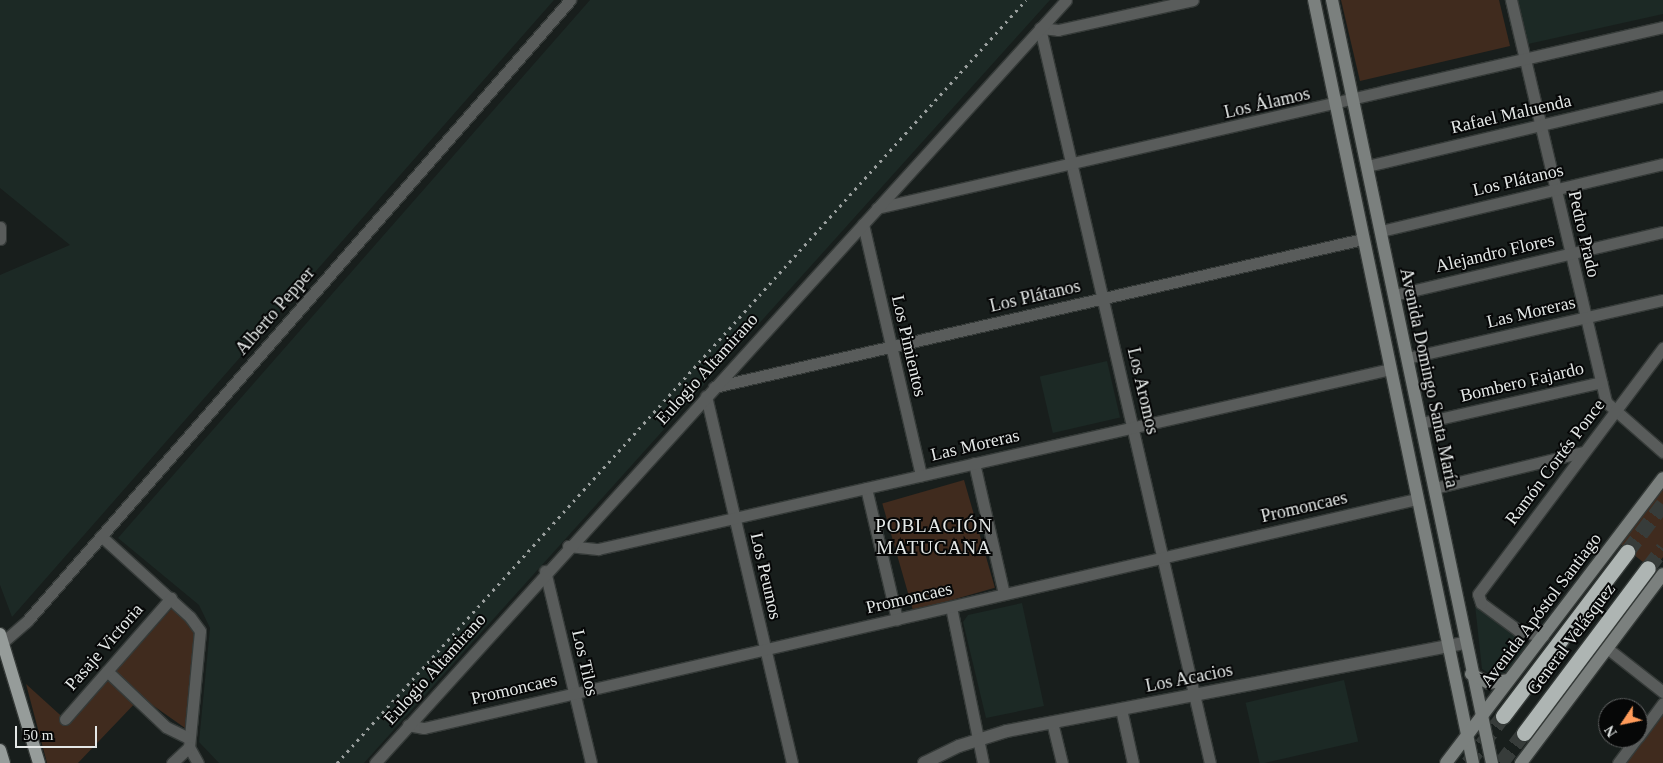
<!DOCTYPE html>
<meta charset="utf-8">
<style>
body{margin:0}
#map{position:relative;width:1663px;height:763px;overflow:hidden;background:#181e1c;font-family:Georgia,serif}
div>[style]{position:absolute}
.built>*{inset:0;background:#1c2925;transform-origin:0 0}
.green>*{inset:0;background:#402b1e;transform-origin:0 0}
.motorway-tunnel>*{height:15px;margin-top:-7.5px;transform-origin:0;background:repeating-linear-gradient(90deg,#373c3a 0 15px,transparent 0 23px)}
.roads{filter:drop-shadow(1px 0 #353a38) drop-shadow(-1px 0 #353a38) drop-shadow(0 1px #353a38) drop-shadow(0 -1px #353a38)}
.minor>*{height:11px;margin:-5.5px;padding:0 5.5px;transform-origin:5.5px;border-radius:5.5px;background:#595c5b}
.tertiary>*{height:12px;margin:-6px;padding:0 6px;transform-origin:6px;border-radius:6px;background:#595c5b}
.secondary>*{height:12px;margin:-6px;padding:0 6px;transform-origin:6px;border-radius:6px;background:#7b807e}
.primary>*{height:12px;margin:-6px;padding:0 6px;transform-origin:6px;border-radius:6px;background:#969c9a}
.motorway>*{height:15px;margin:-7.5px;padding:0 7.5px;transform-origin:7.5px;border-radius:7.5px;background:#aeb5b3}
.rail>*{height:3px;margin-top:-1.5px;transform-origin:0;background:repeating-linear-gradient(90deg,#9ba09f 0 2.5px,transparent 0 7.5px)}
span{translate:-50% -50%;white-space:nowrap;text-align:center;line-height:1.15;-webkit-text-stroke:4px #060707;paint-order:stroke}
.street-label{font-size:18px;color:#e4e8e7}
.neighbourhood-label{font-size:19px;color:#e4e8e7;letter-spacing:1px}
.north{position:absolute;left:1598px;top:698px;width:50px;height:50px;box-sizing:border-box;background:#060707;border:1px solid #5f6161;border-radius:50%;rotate:236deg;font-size:14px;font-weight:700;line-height:20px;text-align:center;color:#e4e8e7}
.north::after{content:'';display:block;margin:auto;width:18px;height:22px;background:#ff9b5a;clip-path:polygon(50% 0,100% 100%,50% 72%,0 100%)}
.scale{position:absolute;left:15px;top:726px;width:82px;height:22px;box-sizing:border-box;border:2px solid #e4e8e7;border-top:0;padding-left:6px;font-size:15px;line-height:18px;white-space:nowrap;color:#e4e8e7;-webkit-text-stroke:4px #060707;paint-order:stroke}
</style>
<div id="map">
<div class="built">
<i style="clip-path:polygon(0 0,554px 0,12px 617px,0 585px,0 275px,70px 245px,0 188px)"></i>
<i style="clip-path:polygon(590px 0,1050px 0,364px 763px,219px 763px,199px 742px,210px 628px,199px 605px,118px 538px)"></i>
<i style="clip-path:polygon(1517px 0,1663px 0,1663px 14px,1528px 44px)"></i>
<i style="left:1107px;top:361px;width:58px;height:69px;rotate:77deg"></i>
<i style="clip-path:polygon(1022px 603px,1044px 706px,986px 718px,963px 622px,968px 615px)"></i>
<i style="clip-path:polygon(1475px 605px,1527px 645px,1506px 672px,1490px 674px,1482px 669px)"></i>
<i style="left:1344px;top:680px;width:63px;height:101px;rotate:77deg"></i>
</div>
<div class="green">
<i style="clip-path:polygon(1341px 0,1499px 0,1510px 46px,1360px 81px)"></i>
<i style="left:964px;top:480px;width:112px;height:85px;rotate:74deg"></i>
<i style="clip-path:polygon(1663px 483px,1663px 557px,1653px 570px,1619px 543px)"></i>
<i style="clip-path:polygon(174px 606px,191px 624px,197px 645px,185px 728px,141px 697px,78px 763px,47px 763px,26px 684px,69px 723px)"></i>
<i style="clip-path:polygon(1663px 712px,1663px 763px,1627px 763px)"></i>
</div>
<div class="motorway-tunnel">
<i style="left:1627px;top:552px;width:60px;rotate:-53.1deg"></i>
<i style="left:1648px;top:568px;width:25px;rotate:-53deg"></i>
<i style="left:1468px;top:763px;width:59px;rotate:-53.3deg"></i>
<i style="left:1501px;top:763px;width:38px;rotate:-53deg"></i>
</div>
<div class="roads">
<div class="minor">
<i style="left:1511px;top:0;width:413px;rotate:76.7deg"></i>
<i style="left:1606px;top:402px;width:76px;rotate:41.3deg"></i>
<i style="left:1040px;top:28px;width:754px;rotate:76.98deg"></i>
<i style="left:1040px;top:28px;width:18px;rotate:6deg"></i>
<i style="left:1058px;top:30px;width:138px;rotate:-12.5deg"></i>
<i style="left:1367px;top:166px;width:304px;rotate:-13.3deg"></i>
<i style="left:877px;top:208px;width:807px;rotate:-12.97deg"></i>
<i style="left:863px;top:224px;width:258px;rotate:77deg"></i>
<i style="left:0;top:227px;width:12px;rotate:90deg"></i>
<i style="left:1381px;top:231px;width:290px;rotate:-13.4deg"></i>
<i style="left:1394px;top:295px;width:276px;rotate:-13.2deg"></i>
<i style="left:1407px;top:358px;width:262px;rotate:-12.8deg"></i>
<i style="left:714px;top:387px;width:666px;rotate:-12.85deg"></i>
<i style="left:706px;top:396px;width:377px;rotate:76.8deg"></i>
<i style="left:1421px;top:423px;width:185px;rotate:-12.8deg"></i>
<i style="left:974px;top:463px;width:134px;rotate:77.1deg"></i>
<i style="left:866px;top:488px;width:135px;rotate:76.7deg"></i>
<i style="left:1434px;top:488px;width:153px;rotate:-13.6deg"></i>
<i style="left:101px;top:536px;width:120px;rotate:42.3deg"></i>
<i style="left:190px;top:617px;width:17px;rotate:54deg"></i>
<i style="left:200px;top:631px;width:117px;rotate:95.4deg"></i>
<i style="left:189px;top:747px;width:18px;rotate:61deg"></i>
<i style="left:568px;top:546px;width:30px;rotate:6deg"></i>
<i style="left:598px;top:549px;width:812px;rotate:-12.8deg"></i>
<i style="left:545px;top:571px;width:197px;rotate:76.5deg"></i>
<i style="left:951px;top:607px;width:159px;rotate:78.4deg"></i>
<i style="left:1543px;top:636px;width:25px;rotate:-168deg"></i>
<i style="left:1519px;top:631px;width:47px;rotate:-143.6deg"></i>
<i style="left:1481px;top:603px;width:9px;rotate:-108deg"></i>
<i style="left:1478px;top:594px;width:308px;rotate:-53.1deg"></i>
<i style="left:3px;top:642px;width:32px;rotate:-41deg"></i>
<i style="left:27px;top:621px;width:825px;rotate:-48.83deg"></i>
<i style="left:1607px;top:648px;width:71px;rotate:38.2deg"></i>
<i style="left:107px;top:671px;width:81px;rotate:43.5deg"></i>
<i style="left:166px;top:727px;width:25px;rotate:26deg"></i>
<i style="left:1121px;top:709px;width:55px;rotate:77.5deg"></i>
<i style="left:65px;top:719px;width:161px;rotate:-48.8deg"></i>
<i style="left:1052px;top:722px;width:42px;rotate:76.3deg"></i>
<i style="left:408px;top:725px;width:16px;rotate:11deg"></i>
<i style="left:424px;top:728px;width:1019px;rotate:-12.99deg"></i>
<i style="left:1638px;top:737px;width:42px;rotate:-53.7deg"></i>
<i style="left:172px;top:763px;width:23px;rotate:-43deg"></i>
<i style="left:375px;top:763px;width:1029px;rotate:-47.83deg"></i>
<i style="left:1618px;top:763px;width:31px;rotate:-53deg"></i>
</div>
<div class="tertiary">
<i style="left:924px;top:763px;width:39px;rotate:-26deg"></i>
<i style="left:959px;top:746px;width:50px;rotate:-17.4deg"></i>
<i style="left:1007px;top:731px;width:466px;rotate:-10.9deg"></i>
</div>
<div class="secondary">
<i style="left:1314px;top:0;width:779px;rotate:78.23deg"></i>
<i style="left:1332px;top:0;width:780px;rotate:78.16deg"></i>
<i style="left:1471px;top:674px;width:20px;rotate:27deg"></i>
<i style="left:1489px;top:683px;width:20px;rotate:-9deg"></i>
<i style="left:1446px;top:763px;width:358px;rotate:-52.7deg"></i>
<i style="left:1521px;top:763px;width:236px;rotate:-53.1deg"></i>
</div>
<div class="primary">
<i style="left:0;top:634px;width:135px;rotate:73.2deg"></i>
<i style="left:0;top:750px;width:14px;rotate:73deg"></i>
</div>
<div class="motorway">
<i style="left:1503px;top:716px;width:206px;rotate:-52.9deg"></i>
<i style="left:1524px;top:733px;width:206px;rotate:-53.1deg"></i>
</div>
</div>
<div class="rail">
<i style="left:337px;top:763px;width:1028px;rotate:-47.92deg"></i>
</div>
<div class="street-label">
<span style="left:1267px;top:103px;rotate:-13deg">Los Álamos</span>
<span style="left:1511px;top:114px;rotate:-13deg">Rafael Maluenda</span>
<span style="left:1518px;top:180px;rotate:-13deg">Los Plátanos</span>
<span style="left:1584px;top:234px;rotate:77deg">Pedro Prado</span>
<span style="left:1495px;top:253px;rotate:-13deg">Alejandro Flores</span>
<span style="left:1035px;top:296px;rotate:-13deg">Los Plátanos</span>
<span style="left:275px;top:311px;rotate:-49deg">Alberto Pepper</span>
<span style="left:1531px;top:312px;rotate:-13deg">Las Moreras</span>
<span style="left:909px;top:346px;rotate:77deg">Los Pimientos</span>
<span style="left:707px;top:369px;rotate:-48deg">Eulogio Altamirano</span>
<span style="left:1429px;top:378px;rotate:78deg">Avenida Domingo Santa María</span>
<span style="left:1522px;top:382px;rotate:-13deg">Bombero Fajardo</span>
<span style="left:1143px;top:391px;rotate:77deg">Los Aromos</span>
<span style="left:975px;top:445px;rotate:-13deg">Las Moreras</span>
<span style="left:1555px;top:462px;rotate:-53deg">Ramón Cortés Ponce</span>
<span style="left:1304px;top:507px;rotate:-13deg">Promoncaes</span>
<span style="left:766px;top:576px;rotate:77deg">Los Peumos</span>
<span style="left:909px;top:598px;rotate:-13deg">Promoncaes</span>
<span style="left:1541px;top:610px;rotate:-53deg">Avenida Apóstol Santiago</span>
<span style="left:1571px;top:639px;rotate:-53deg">General Velásquez</span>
<span style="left:104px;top:647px;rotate:-49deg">Pasaje Victoria</span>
<span style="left:585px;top:663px;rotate:77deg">Los Tilos</span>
<span style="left:435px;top:669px;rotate:-48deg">Eulogio Altamirano</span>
<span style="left:1189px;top:678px;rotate:-11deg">Los Acacios</span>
<span style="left:514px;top:689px;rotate:-13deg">Promoncaes</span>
</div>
<div class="neighbourhood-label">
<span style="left:934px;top:537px">POBLACIÓN<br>MATUCANA</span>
</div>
<div class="north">N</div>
<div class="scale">50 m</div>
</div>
